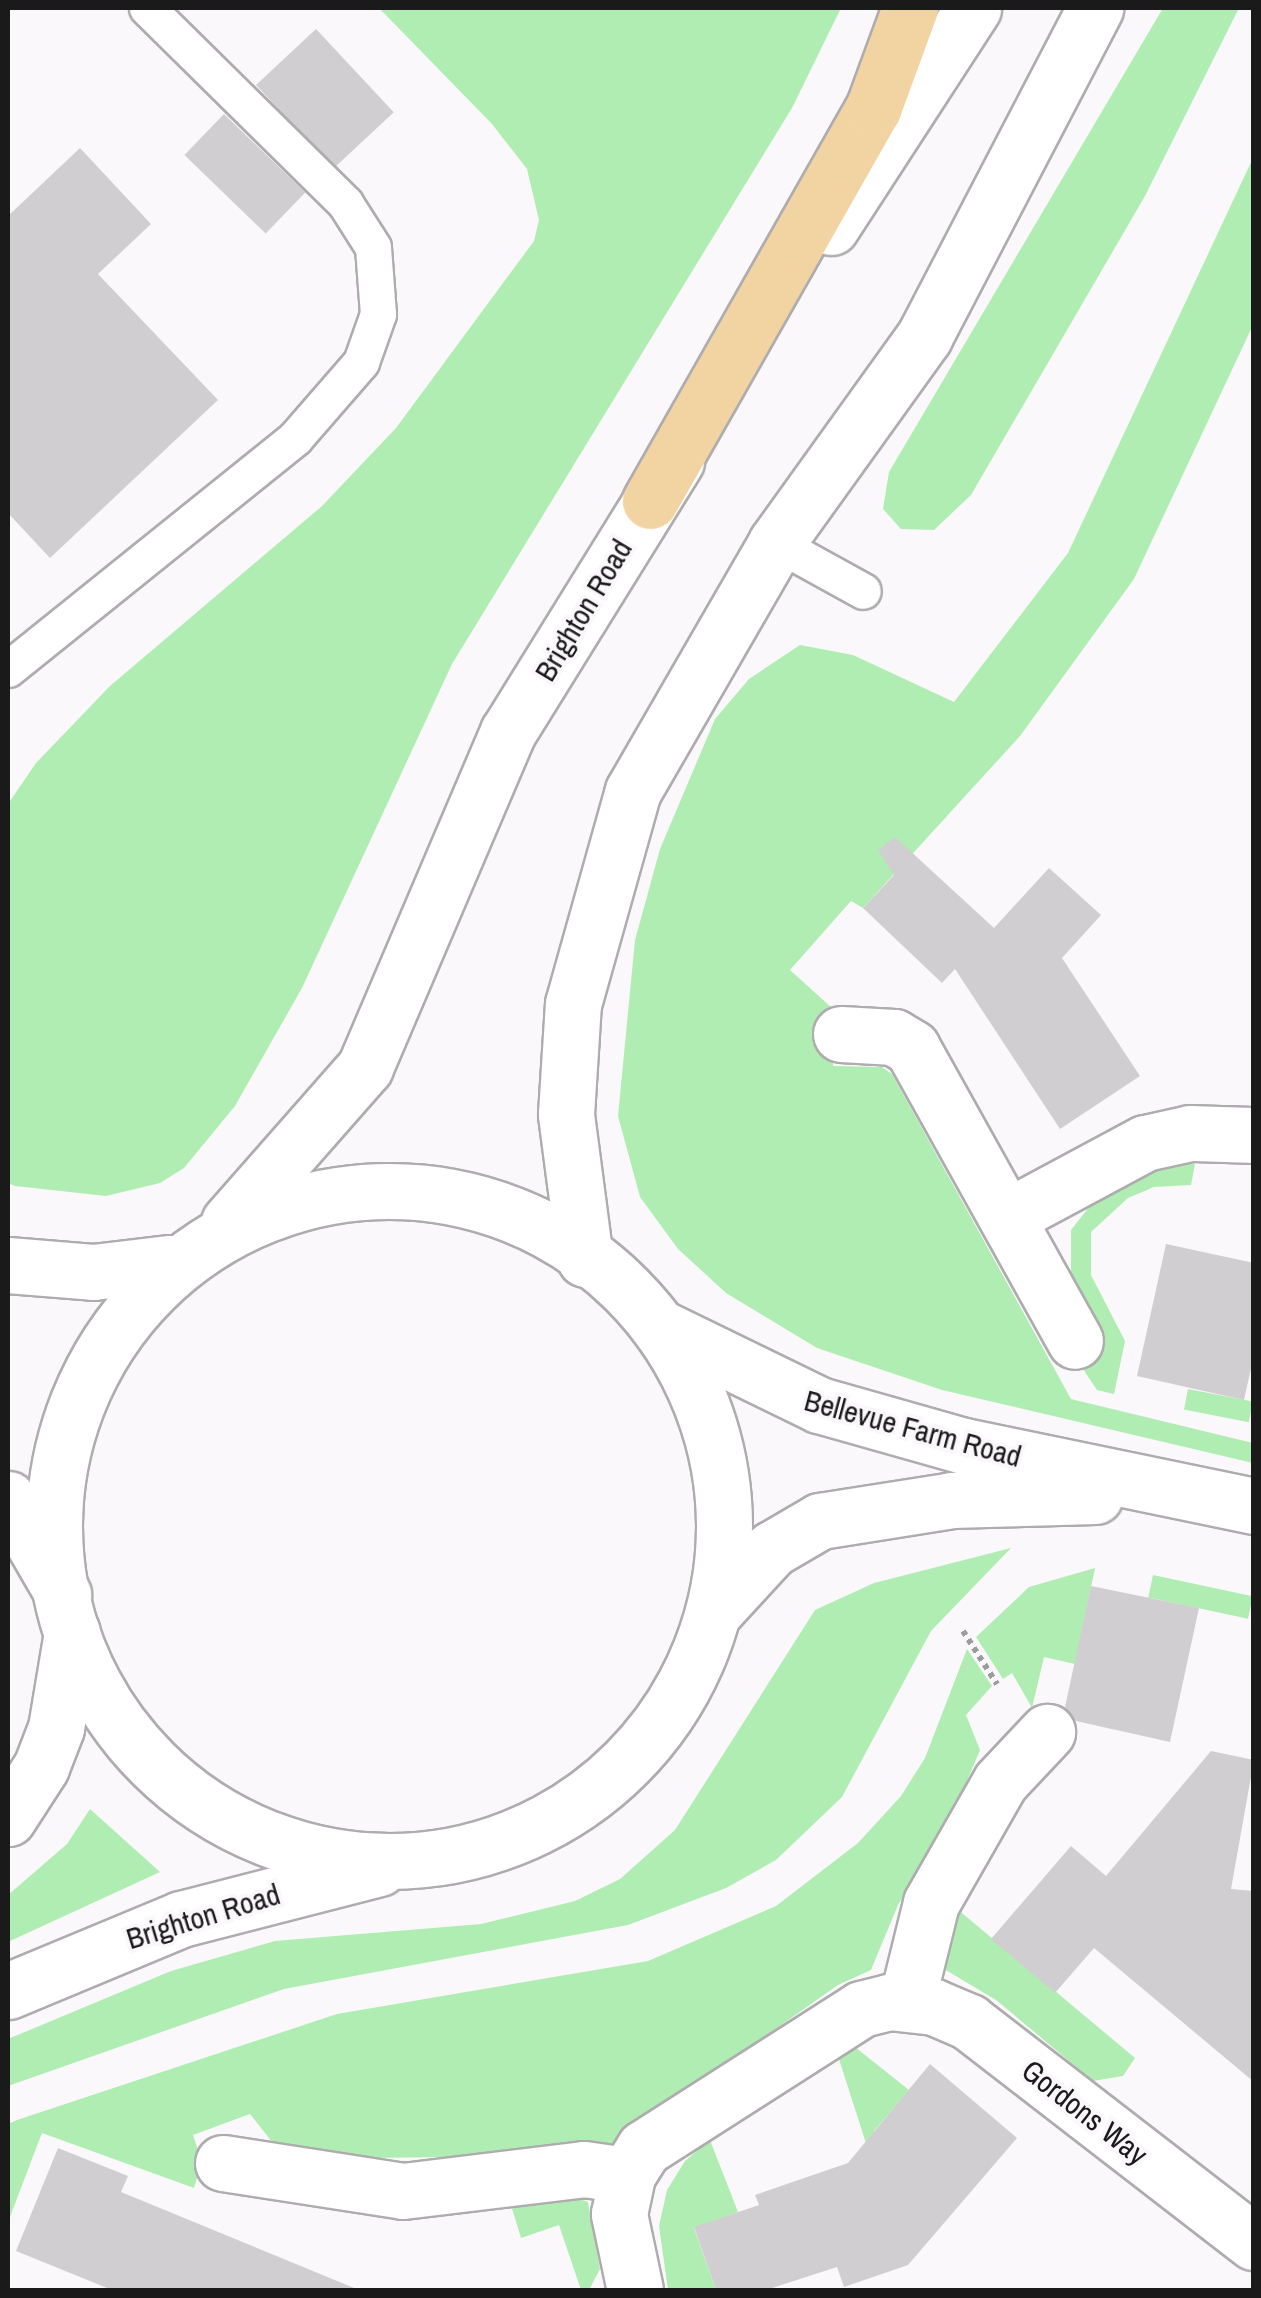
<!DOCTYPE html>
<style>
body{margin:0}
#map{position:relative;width:1261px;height:2298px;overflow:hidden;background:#fbf8fb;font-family:"Archivo Narrow",sans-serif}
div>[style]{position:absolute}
.green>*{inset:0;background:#b0edb2;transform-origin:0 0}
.building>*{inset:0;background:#d1ced1;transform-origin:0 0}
.path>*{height:6px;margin-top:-3px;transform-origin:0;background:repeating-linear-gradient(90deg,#9d9b9d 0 5px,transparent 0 10px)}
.roads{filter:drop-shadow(2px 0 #afacaf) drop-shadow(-2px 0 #afacaf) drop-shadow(0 2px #afacaf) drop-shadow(0 -2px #afacaf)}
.service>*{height:35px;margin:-17.5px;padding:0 17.5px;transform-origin:17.5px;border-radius:17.5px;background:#fff}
.minor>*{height:55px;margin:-27.5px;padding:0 27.5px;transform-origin:27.5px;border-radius:27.5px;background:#fff}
.tertiary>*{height:55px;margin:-27.5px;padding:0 27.5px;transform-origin:27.5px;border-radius:27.5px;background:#fff}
.tertiary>.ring{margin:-27.5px;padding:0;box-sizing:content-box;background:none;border:55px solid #fff;border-radius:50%}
.trunk>*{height:55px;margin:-27.5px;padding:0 27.5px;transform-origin:27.5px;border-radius:27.5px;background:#f2d4a3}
span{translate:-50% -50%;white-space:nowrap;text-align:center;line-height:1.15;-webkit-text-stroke:8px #fbf8fb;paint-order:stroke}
.street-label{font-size:30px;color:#1b1a1b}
.frame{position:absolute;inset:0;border:10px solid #1b1a1b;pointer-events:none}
</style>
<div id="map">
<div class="green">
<i style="clip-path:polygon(379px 8px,841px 8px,792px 108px,452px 664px,302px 988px,235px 1106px,184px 1168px,160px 1183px,106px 1196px,15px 1186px,8px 1183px,8px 804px,36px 763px,110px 686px,322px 506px,396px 428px,534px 241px,539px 220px,527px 169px,492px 124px)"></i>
<i style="clip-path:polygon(1163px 8px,1239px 8px,1145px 196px,971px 495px,934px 530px,901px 529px,883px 509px,889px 472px)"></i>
<i style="clip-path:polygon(1253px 158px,1253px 325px,1134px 579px,1020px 736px,863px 908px,851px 901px,790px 970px,832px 1008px,833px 1066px,882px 1067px,892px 1074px,1071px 1399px,1253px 1443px,1253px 1463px,942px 1390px,817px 1348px,726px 1293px,678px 1249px,640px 1197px,618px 1116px,635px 940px,660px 849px,715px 719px,749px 679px,800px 645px,853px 655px,954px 702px,1068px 553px)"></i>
<i style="clip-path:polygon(1172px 1164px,1195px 1164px,1191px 1185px,1154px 1187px,1128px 1198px,1091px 1232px,1091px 1275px,1125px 1341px,1114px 1394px,1097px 1390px,1075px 1357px,1104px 1339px,1071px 1275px,1071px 1230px,1097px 1197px)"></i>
<i style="left:1188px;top:1389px;width:66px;height:21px;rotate:11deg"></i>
<i style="clip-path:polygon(1011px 1548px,931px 1631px,842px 1797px,776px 1860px,726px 1888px,628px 1925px,284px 1989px,8px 2086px,8px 2039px,171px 1971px,275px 1941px,481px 1924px,575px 1901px,620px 1879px,675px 1830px,815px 1610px,874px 1583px)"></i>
<i style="clip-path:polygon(1095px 1568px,1075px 1664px,1044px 1657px,1032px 1708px,1012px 1673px,1003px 1679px,976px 1637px,1029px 1587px)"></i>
<i style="left:1153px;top:1575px;width:102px;height:23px;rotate:12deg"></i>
<i style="clip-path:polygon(967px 1649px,992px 1686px,966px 1715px,980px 1750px,949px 1824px,898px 1905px,871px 1970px,838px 1985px,608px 2147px,581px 2140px,453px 2157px,361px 2158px,273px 2143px,250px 2114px,193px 2135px,202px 2162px,194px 2188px,42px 2133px,8px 2222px,8px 2124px,17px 2120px,337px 2014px,648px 1961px,776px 1906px,858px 1843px,901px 1796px,925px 1758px)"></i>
<i style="clip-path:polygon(90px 1809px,160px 1872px,8px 1942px,8px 1895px,67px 1844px)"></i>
<i style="clip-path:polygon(956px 1908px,1135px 2058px,1123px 2076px,1093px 2081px,996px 2000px,944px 1969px,933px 1945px)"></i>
<i style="clip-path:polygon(855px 2047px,909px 2090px,874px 2131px,921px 2172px,881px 2190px,837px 2053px)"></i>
<i style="clip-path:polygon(710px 2140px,738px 2212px,694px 2228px,716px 2290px,668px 2290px,659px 2226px,667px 2190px,685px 2161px)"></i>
<i style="clip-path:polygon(569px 2195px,588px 2202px,600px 2269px,589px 2290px,581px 2290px,559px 2225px,521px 2238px,510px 2202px)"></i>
</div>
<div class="building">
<i style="left:316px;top:29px;width:114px;height:82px;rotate:47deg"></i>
<i style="left:224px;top:114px;width:113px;height:57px;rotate:44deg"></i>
<i style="clip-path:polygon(80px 148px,151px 224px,98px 274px,218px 400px,50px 558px,8px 513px,8px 216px)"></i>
<i style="clip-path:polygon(895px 837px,994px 928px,1049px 868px,1101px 915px,1062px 958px,1140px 1076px,1060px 1129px,955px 969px,942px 983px,863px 908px,894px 875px,878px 850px)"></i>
<i style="clip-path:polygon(1166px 1244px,1254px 1263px,1254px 1355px,1244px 1400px,1137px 1376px)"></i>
<i style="clip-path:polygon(1091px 1586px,1199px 1608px,1170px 1742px,1076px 1721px,1065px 1707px)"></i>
<i style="clip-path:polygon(1211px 1751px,1254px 1760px,1231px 1889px,1254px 1891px,1254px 2082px,1094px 1948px,1055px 1993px,991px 1939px,1071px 1846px,1106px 1876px)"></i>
<i style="clip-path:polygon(930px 2064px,1017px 2138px,908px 2265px,844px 2287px,837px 2267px,766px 2290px,716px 2290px,694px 2227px,759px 2205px,755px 2195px,848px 2163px)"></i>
<i style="clip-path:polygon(58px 2148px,128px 2176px,121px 2192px,359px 2290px,112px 2290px,16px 2251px)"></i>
</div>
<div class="path">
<i style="left:963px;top:1631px;width:63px;rotate:57.3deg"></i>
</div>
<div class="roads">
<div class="service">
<i style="left:776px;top:543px;width:99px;rotate:28.9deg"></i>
<i style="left:8px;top:669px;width:368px;rotate:-38.8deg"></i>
<i style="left:295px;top:438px;width:101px;rotate:-49deg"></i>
<i style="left:361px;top:362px;width:51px;rotate:-70.5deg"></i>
<i style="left:378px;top:314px;width:67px;rotate:-94.3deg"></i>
<i style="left:373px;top:247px;width:52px;rotate:-122.5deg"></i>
<i style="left:345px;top:203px;width:278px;rotate:-135.4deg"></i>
</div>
<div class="minor">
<i style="left:841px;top:1034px;width:53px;rotate:3.2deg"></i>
<i style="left:894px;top:1037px;width:21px;rotate:31deg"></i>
<i style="left:912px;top:1048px;width:335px;rotate:60.9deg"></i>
<i style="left:1007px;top:1217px;width:157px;rotate:-28.2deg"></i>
<i style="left:1145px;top:1143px;width:47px;rotate:-12.3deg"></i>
<i style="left:1191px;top:1133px;width:63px;rotate:1.8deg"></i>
<i style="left:8px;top:1265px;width:85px;rotate:4.7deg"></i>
<i style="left:93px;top:1272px;width:78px;rotate:-6.7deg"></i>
<i style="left:8px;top:1499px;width:110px;rotate:59.9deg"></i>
<i style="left:907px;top:2000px;width:100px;rotate:-76.1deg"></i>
<i style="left:931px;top:1903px;width:139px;rotate:-60.3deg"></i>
<i style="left:1000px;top:1782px;width:69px;rotate:-46.8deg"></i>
<i style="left:223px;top:2163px;width:182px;rotate:8.8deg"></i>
<i style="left:403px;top:2191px;width:182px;rotate:-6.9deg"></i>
<i style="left:584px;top:2169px;width:43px;rotate:7.9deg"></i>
<i style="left:635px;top:2290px;width:78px;rotate:-101.9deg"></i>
<i style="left:619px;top:2214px;width:40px;rotate:-78deg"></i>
<i style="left:627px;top:2175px;width:32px;rotate:-58deg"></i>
<i style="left:644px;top:2148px;width:258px;rotate:-32.6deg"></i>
<i style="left:861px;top:2009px;width:29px;rotate:-14deg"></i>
<i style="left:889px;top:2002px;width:45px;rotate:6.3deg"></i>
<i style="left:934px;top:2007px;width:38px;rotate:23deg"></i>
<i style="left:969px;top:2022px;width:360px;rotate:37.7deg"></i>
</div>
<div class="tertiary">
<i style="left:831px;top:227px;width:261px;rotate:-57deg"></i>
<i class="ring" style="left:54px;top:1191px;width:615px;height:615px"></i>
<i style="left:229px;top:1222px;width:206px;rotate:-48.7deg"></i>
<i style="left:365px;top:1067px;width:364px;rotate:-66.9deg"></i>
<i style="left:508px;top:732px;width:319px;rotate:-58.2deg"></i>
<i style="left:585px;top:1259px;width:146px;rotate:-97.5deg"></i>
<i style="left:566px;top:1114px;width:110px;rotate:-86.4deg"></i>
<i style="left:573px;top:1004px;width:221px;rotate:-74.3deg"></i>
<i style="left:633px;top:791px;width:286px;rotate:-60deg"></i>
<i style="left:776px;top:543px;width:254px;rotate:-54.3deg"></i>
<i style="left:924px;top:337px;width:371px;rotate:-62.5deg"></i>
<i style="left:659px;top:1327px;width:178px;rotate:26deg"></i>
<i style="left:819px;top:1405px;width:151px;rotate:15.8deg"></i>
<i style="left:964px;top:1446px;width:296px;rotate:11.7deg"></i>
<i style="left:714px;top:1612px;width:86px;rotate:-47.4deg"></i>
<i style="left:772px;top:1549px;width:56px;rotate:-30.3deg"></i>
<i style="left:820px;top:1521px;width:134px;rotate:-9deg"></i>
<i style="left:952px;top:1500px;width:143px;rotate:-1.6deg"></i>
<i style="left:8px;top:1818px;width:61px;rotate:-57.1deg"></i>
<i style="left:41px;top:1767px;width:42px;rotate:-69deg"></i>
<i style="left:56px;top:1728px;width:97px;rotate:-80.5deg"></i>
<i style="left:8px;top:1991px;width:187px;rotate:-22.6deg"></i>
<i style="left:181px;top:1919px;width:204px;rotate:-14.4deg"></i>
</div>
<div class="trunk">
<i style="left:650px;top:501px;width:451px;rotate:-60.4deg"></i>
<i style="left:873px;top:109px;width:108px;rotate:-69.9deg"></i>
</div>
</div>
<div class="street-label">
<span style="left:583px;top:610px;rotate:-59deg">Brighton Road</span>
<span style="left:913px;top:1428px;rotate:15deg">Bellevue Farm Road</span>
<span style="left:203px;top:1916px;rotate:-17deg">Brighton Road</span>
<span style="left:1085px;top:2112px;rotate:38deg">Gordons Way</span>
</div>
<div class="frame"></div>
</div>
